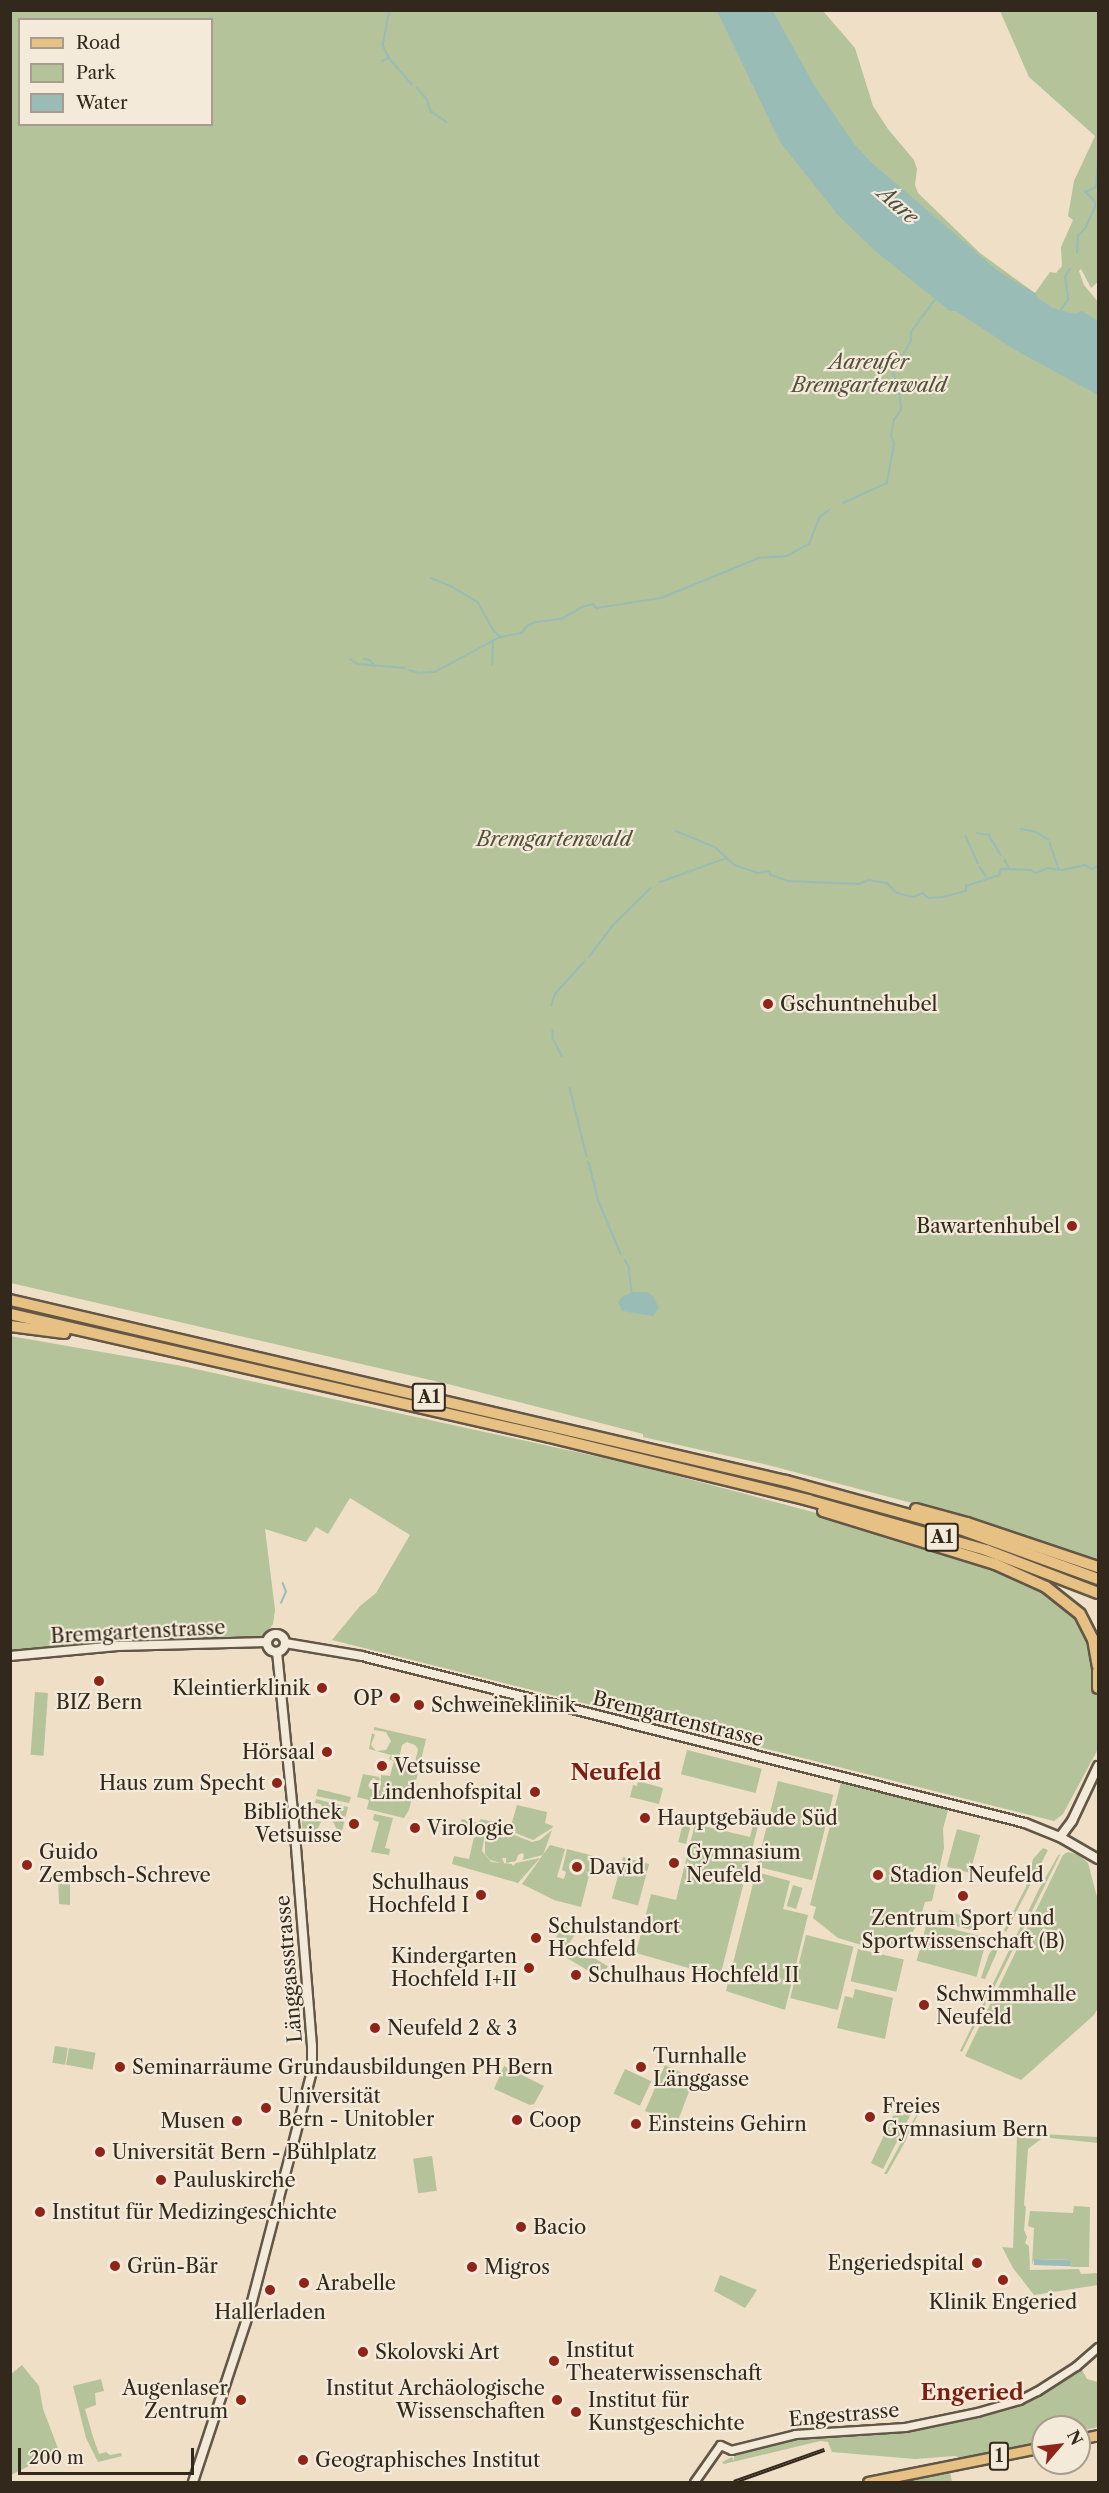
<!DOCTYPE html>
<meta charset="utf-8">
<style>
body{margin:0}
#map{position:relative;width:1109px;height:2493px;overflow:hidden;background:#eedfc6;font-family:"Libre Caslon Text",serif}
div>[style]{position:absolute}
.green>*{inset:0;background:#b4c399;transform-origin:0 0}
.water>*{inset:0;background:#99bcb7;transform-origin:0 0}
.stream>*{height:1.5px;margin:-0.75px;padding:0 0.75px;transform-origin:0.75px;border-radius:0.75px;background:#99bcb7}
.roads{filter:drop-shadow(2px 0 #625646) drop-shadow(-2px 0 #625646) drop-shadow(0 2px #625646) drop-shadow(0 -2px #625646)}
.tertiary>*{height:7px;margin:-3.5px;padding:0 3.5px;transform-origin:3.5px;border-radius:3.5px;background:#f4eada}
.secondary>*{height:8px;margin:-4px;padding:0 4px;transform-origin:4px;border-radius:4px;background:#f4eada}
.secondary>.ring{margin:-4px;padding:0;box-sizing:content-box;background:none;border:8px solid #f4eada;border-radius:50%}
.primary>*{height:9px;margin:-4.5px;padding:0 4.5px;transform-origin:4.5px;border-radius:4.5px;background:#e7c083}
.trunk>*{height:9px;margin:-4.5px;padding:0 4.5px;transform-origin:4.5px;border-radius:4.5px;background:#e7c083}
.motorway>*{height:10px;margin:-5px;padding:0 5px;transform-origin:5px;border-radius:5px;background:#e7c083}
.rail>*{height:4px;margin-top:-2px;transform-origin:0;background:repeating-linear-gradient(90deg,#f4eada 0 4.5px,#33281c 0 9px);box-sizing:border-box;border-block:2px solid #33281c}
.dots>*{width:16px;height:16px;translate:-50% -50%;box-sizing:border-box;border:3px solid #f4eada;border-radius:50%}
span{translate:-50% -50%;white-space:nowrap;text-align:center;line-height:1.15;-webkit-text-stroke:4.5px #f4eada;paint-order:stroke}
.shield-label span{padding:2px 4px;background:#f4eada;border:2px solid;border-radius:4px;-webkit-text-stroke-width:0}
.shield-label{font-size:18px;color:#33281c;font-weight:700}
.park-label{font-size:20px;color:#534f3b;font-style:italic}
.poi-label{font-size:20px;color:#33281c}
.left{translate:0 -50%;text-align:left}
.right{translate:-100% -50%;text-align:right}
.street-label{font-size:20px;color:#33281c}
.water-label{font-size:21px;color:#4c4d43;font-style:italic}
.quarter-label{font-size:22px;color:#7a1f14;font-weight:700}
.frame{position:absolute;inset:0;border:12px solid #33281c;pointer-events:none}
.legend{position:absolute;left:18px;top:18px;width:195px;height:108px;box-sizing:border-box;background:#f4eada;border:2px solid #a79c8e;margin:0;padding:8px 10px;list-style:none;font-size:18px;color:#33281c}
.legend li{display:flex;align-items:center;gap:12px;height:30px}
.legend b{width:30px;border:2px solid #a79c8e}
.north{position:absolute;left:1031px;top:2415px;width:60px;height:60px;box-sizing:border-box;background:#f4eada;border:2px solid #a79c8e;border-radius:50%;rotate:62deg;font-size:16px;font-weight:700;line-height:24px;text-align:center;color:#33281c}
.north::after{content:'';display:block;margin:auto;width:21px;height:27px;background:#8f2418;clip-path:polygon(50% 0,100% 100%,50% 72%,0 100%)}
.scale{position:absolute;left:18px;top:2448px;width:176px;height:27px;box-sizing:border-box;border:3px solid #33281c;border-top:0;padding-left:8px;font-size:18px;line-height:21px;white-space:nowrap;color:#33281c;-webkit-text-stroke:4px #f4eada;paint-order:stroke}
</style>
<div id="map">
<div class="green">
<i style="clip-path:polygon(evenodd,11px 11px,823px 11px,855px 48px,873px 106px,888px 129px,914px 160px,917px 169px,915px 185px,918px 193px,980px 253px,1035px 293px,1050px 272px,1056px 273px,1062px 266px,1061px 247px,1073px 220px,1068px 216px,1074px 181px,1095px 136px,1029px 77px,1000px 11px,1098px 11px,1098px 282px,1091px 288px,1081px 269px,1079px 271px,1084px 285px,1098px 302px,1098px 1561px,961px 1516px,768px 1465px,643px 1437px,643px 1434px,452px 1385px,11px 1283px,11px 11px,20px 20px,212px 20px,212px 124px,20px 124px,20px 20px)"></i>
<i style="clip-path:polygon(10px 1336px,182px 1366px,636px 1465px,824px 1515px,1018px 1578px,1038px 1586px,1073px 1612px,1087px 1637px,1098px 1694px,1098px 1749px,1063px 1814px,1054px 1821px,332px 1640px,360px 1606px,376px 1593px,410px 1535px,350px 1498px,328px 1534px,316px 1527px,306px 1542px,265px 1529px,275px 1610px,273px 1624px,264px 1636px,209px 1642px,11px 1653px)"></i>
<i style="left:35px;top:1692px;width:13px;height:63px;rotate:4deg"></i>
<i style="clip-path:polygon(evenodd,374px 1727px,426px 1739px,409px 1810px,404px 1818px,367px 1809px,369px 1800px,357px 1797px,363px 1774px,379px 1777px,380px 1782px,373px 1778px,368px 1785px,370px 1789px,380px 1790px,381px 1775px,390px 1776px,394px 1761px,389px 1759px,391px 1755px,369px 1749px,372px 1733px,375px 1735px,371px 1745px,376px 1751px,386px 1750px,391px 1741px,386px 1732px,374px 1730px,374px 1727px,407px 1742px,415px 1745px,418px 1749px,415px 1763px,410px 1765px,402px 1763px,399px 1759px,402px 1745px,407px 1742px)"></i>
<i style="left:687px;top:1750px;width:77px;height:25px;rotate:14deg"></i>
<i style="clip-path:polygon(638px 1781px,663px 1788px,659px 1804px,630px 1797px,633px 1785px,637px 1786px)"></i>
<i style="left:778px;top:1781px;width:57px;height:88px;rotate:14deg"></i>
<i style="clip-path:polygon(841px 1782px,948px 1810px,943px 1829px,944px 1848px,932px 1901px,925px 1902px,920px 1919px,911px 1935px,892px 1948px,875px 1949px,838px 1938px,813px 1918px,816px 1907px,810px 1905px)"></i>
<i style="clip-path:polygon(318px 1789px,351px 1797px,349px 1803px,316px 1796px)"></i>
<i style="clip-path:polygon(316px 1799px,348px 1807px,339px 1843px,338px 1832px,329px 1813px,320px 1804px,315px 1803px)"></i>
<i style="clip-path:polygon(517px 1805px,547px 1812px,545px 1823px,553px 1826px,552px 1828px,533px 1840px,513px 1832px,514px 1827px,511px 1826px)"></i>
<i style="clip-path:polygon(306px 1809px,316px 1812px,321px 1822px,316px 1832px,303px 1837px,301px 1811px)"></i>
<i style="left:686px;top:1811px;width:8px;height:32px;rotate:14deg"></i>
<i style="clip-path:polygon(756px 1813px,761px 1814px,720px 1977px,636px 1953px,651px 1894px,676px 1900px,695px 1824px,750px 1837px)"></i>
<i style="clip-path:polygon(374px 1814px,393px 1818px,385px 1848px,390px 1849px,389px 1855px,371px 1852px,379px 1822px,373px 1820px)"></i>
<i style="clip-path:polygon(462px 1819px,478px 1823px,481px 1819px,505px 1825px,505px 1829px,487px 1832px,461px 1822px)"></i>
<i style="clip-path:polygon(472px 1827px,485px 1833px,482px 1851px,491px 1862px,512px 1864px,513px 1866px,516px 1863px,540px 1858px,518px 1883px,452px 1864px,454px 1856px,469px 1859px,475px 1833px,471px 1831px)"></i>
<i style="left:957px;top:1829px;width:24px;height:39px;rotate:15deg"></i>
<i style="clip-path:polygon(552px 1830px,543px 1855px,523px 1860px,524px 1854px,522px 1853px,518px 1855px,516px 1861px,506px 1863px,506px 1858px,502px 1858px,504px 1863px,501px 1863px,490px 1860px,485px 1854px,485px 1842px,492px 1832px,504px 1831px,532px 1842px,540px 1840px)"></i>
<i style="clip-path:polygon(550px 1845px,565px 1849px,557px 1877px,564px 1879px,566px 1872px,562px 1870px,567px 1849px,594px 1856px,581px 1907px,554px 1900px,522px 1884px)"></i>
<i style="clip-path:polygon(1043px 1848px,1048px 1850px,1006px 1932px,1004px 1930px,1026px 1887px,1033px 1859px)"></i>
<i style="clip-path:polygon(1068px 1852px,1079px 1855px,1088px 1863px,1098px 1901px,1098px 2008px,1094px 2015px,1021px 2080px,965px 2056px,1063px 1855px)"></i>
<i style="clip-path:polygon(1059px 1854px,1060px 1855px,962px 2052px,960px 2051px,1039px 1889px)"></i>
<i style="left:623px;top:1857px;width:27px;height:43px;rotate:15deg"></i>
<i style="clip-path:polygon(756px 1872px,790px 1881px,783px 1909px,808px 1915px,785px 2010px,726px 1991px)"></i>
<i style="clip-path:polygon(58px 1874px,70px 1875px,70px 1905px,59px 1904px)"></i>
<i style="left:793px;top:1885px;width:10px;height:22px;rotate:17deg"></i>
<i style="left:939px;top:1910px;width:36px;height:12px;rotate:13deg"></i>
<i style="clip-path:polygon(564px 1922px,576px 1933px,566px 1948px,555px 1940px)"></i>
<i style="left:927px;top:1922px;width:62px;height:40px;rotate:15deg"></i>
<i style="left:806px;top:1935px;width:49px;height:65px;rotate:14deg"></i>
<i style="clip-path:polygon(1004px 1936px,985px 1979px,981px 1978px,989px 1954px,1001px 1937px)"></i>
<i style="left:571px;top:1944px;width:43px;height:14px;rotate:31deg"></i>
<i style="left:858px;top:1949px;width:47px;height:33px;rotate:13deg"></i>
<i style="clip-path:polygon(855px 1989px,893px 1998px,885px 2039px,837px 2028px,845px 1996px,853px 1998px)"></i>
<i style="left:55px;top:2046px;width:13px;height:17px;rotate:9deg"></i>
<i style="left:69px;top:2048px;width:27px;height:17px;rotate:10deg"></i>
<i style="clip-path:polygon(665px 2065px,689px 2076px,693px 2081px,676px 2126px,645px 2111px)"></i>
<i style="clip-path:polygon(504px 2066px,544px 2086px,534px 2104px,530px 2105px,494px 2089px)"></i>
<i style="left:625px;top:2069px;width:29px;height:27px;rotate:25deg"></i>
<i style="clip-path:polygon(926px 2097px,905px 2142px,887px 2174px,884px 2174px)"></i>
<i style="clip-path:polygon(900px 2101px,914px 2108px,883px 2169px,871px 2163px)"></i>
<i style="clip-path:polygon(1023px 2133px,1098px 2137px,1098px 2143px,1022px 2135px)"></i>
<i style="clip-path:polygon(1017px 2136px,1041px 2139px,1028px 2149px,1024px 2205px,1026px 2207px,1024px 2230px,1027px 2237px,1025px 2243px,1029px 2246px,1030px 2270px,1079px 2269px,1081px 2274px,1098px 2273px,1098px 2285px,1034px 2295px,1013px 2268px,1002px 2247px,1013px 2248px)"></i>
<i style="left:432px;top:2156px;width:35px;height:19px;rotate:82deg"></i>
<i style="clip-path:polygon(1074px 2206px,1090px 2207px,1089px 2267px,1071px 2267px,1071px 2260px,1034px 2259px,1032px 2265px,1034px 2228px,1028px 2226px,1030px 2211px,1073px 2213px)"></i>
<i style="clip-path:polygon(720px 2275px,757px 2290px,745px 2308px,714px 2291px)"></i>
<i style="clip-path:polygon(22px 2365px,39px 2386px,43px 2409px,59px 2451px,11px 2475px,11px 2374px)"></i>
<i style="clip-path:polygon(1081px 2368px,1087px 2379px,1098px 2382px,1098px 2427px,1079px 2431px,1079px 2427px,1043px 2427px,1043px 2442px,964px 2459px,955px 2456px,915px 2459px,832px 2452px,828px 2442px,820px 2441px,724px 2464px,722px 2462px,732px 2457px,734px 2461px,734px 2456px,796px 2438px,916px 2431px,982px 2417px,1035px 2399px)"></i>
<i style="clip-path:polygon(101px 2379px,104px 2391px,95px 2393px,96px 2405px,85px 2409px,93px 2437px,99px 2454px,106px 2452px,110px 2455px,121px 2453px,122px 2456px,98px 2462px,86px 2438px,73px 2386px)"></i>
<i style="clip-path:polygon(950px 2472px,952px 2482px,894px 2482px)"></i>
</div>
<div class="water">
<i style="clip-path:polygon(717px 11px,773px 11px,814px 85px,855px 145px,871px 162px,998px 271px,1035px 293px,1038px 298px,1053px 308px,1075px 314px,1082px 311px,1098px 321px,1098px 395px,1015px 350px,956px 311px,950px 311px,874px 250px,838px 215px,780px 142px)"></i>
<i style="clip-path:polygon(647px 1292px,653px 1296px,659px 1308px,653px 1316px,622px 1311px,618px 1302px,622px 1297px,632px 1292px)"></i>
<i style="left:1034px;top:2259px;width:37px;height:6px;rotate:2deg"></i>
</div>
<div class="stream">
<i style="left:390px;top:10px;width:36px;rotate:101deg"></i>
<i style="left:383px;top:45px;width:14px;rotate:65deg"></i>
<i style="left:389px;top:58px;width:35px;rotate:49deg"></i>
<i style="left:382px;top:61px;width:8px;rotate:-23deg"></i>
<i style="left:417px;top:88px;width:15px;rotate:48deg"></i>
<i style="left:427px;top:99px;width:13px;rotate:72deg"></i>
<i style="left:431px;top:111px;width:19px;rotate:35deg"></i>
<i style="left:1077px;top:253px;width:17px;rotate:-87deg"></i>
<i style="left:1078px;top:236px;width:12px;rotate:-48deg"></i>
<i style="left:1086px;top:227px;width:22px;rotate:-66deg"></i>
<i style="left:1095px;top:207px;width:5px;rotate:-90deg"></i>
<i style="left:1095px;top:202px;width:14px;rotate:-135deg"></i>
<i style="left:1085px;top:192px;width:12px;rotate:-24deg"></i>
<i style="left:1096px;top:187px;width:27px;rotate:-86deg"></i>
<i style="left:1060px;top:311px;width:14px;rotate:-54deg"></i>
<i style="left:1068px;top:300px;width:23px;rotate:-97deg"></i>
<i style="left:1065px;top:277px;width:9px;rotate:-58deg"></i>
<i style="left:843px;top:503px;width:48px;rotate:-24.4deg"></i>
<i style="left:887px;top:483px;width:40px;rotate:-80deg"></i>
<i style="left:894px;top:444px;width:9px;rotate:-108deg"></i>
<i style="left:891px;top:435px;width:15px;rotate:-79deg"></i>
<i style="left:894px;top:420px;width:12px;rotate:-55deg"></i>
<i style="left:901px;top:410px;width:19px;rotate:-96deg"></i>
<i style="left:899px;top:391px;width:19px;rotate:-108deg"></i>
<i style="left:893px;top:373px;width:38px;rotate:-61deg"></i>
<i style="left:911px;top:340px;width:8px;rotate:-90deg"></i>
<i style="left:911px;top:332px;width:44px;rotate:-53.4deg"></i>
<i style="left:431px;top:578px;width:22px;rotate:22deg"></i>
<i style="left:451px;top:586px;width:31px;rotate:31deg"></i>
<i style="left:478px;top:602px;width:33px;rotate:61deg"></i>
<i style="left:494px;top:631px;width:9px;rotate:41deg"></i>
<i style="left:501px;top:637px;width:21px;rotate:-11deg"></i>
<i style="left:522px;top:633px;width:9px;rotate:-54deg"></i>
<i style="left:527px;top:626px;width:10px;rotate:-24deg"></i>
<i style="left:536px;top:622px;width:26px;rotate:-7deg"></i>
<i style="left:562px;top:619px;width:23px;rotate:-31deg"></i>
<i style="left:582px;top:607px;width:11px;rotate:-15deg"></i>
<i style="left:593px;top:604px;width:6px;rotate:45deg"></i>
<i style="left:597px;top:608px;width:65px;rotate:-8.9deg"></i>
<i style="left:661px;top:598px;width:106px;rotate:-22.2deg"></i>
<i style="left:759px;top:558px;width:28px;rotate:-4deg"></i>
<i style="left:787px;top:556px;width:25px;rotate:-29deg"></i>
<i style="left:809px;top:544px;width:29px;rotate:-68deg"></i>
<i style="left:820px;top:517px;width:11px;rotate:-38deg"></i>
<i style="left:350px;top:659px;width:9px;rotate:32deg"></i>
<i style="left:358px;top:664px;width:47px;rotate:4.9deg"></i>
<i style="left:364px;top:659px;width:6px;rotate:9deg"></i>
<i style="left:370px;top:660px;width:8px;rotate:50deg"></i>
<i style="left:492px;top:665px;width:24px;rotate:-88deg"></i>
<i style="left:409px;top:670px;width:10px;rotate:17deg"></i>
<i style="left:419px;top:673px;width:16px;rotate:-4deg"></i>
<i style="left:435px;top:672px;width:74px;rotate:-28.3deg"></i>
<i style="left:1021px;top:829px;width:16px;rotate:11deg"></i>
<i style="left:1037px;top:832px;width:14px;rotate:34deg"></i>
<i style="left:676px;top:831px;width:42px;rotate:22.3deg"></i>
<i style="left:715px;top:847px;width:15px;rotate:42deg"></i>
<i style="left:977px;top:833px;width:12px;rotate:9deg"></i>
<i style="left:989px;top:835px;width:23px;rotate:59deg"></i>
<i style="left:966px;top:836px;width:30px;rotate:66deg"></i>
<i style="left:1050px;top:843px;width:28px;rotate:71deg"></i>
<i style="left:1005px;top:860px;width:10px;rotate:61deg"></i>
<i style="left:980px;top:867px;width:11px;rotate:56deg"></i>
<i style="left:660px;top:882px;width:71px;rotate:-19.7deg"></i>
<i style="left:727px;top:858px;width:11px;rotate:41deg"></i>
<i style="left:735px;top:865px;width:24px;rotate:19deg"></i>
<i style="left:758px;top:873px;width:11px;rotate:-10deg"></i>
<i style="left:769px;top:871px;width:4px;rotate:63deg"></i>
<i style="left:771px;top:875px;width:18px;rotate:19deg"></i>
<i style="left:788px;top:881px;width:71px;rotate:2.4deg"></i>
<i style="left:859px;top:884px;width:11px;rotate:-22deg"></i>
<i style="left:869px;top:880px;width:18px;rotate:9deg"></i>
<i style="left:887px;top:883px;width:14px;rotate:45deg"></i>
<i style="left:897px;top:893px;width:17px;rotate:13deg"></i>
<i style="left:914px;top:897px;width:10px;rotate:-24deg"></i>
<i style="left:923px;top:893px;width:8px;rotate:40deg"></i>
<i style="left:929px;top:898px;width:14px;rotate:-4deg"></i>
<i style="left:943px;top:897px;width:24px;rotate:-15deg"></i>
<i style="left:966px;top:891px;width:5px;rotate:-90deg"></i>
<i style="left:966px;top:886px;width:35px;rotate:-18deg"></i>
<i style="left:999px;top:875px;width:6px;rotate:-72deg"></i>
<i style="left:1001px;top:869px;width:30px;rotate:2deg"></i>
<i style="left:1031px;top:870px;width:6px;rotate:31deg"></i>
<i style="left:1036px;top:873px;width:13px;rotate:-23deg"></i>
<i style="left:1048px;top:868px;width:15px;rotate:8deg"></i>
<i style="left:1063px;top:870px;width:23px;rotate:-13deg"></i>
<i style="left:1085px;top:865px;width:8px;rotate:30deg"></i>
<i style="left:1092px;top:869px;width:7px;rotate:-27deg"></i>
<i style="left:589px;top:957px;width:39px;rotate:-53deg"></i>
<i style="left:612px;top:926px;width:54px;rotate:-44.3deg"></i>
<i style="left:551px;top:1006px;width:13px;rotate:-72deg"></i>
<i style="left:555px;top:994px;width:43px;rotate:-47.8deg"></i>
<i style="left:553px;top:1030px;width:8px;rotate:90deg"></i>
<i style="left:553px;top:1038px;width:20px;rotate:63deg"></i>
<i style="left:570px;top:1088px;width:70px;rotate:76deg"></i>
<i style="left:589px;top:1162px;width:38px;rotate:76deg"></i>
<i style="left:598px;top:1199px;width:60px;rotate:67.3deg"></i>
<i style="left:625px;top:1260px;width:8px;rotate:60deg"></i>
<i style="left:629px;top:1267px;width:25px;rotate:83deg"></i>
<i style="left:281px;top:1603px;width:12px;rotate:-66deg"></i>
<i style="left:286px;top:1592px;width:9px;rotate:-111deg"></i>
</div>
<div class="roads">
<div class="tertiary">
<i style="left:694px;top:2482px;width:45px;rotate:-54.9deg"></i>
<i style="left:720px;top:2445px;width:12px;rotate:24deg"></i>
<i style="left:731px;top:2450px;width:66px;rotate:-14deg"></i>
<i style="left:795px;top:2434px;width:110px;rotate:-3.6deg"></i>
<i style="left:905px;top:2427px;width:74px;rotate:-11.8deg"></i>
<i style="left:977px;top:2412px;width:44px;rotate:-15.9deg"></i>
<i style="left:1019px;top:2400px;width:20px;rotate:-27deg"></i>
<i style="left:1037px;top:2391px;width:46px;rotate:-32.7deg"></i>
<i style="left:1076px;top:2366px;width:29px;rotate:-41deg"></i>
</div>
<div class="secondary">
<i class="ring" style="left:267px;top:1634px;width:10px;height:10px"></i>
<i style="left:285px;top:1643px;width:78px;rotate:9.6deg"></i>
<i style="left:362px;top:1656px;width:684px;rotate:14.14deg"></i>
<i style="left:1025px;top:1823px;width:38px;rotate:22deg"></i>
<i style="left:1060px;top:1837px;width:44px;rotate:30.1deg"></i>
<i style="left:10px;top:1656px;width:108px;rotate:-5.3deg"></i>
<i style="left:118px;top:1646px;width:149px;rotate:-1.5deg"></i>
<i style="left:1060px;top:1837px;width:20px;rotate:-53deg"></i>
<i style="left:1072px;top:1821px;width:61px;rotate:-64.7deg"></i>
<i style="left:193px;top:2482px;width:178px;rotate:-71.7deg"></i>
<i style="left:249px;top:2313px;width:249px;rotate:-75.4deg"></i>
<i style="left:312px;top:2072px;width:26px;rotate:-90deg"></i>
<i style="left:312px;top:2046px;width:225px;rotate:-94.6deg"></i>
<i style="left:294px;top:1822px;width:171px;rotate:-95.7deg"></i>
</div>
<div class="primary">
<i style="left:1079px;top:2439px;width:19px;rotate:-12deg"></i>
<i style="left:868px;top:2482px;width:178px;rotate:-11.3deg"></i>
</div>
<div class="trunk">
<i style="left:1096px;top:2436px;width:2px;rotate:-27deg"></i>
</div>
<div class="motorway">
<i style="left:10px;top:1300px;width:797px;rotate:13.13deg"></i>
<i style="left:786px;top:1481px;width:180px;rotate:15.4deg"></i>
<i style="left:960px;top:1529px;width:147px;rotate:19.9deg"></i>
<i style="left:10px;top:1314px;width:554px;rotate:12.83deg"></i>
<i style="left:550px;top:1437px;width:266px;rotate:13.7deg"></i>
<i style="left:808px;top:1500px;width:185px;rotate:15.7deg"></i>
<i style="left:986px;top:1550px;width:120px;rotate:21deg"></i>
<i style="left:10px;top:1326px;width:55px;rotate:7.3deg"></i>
<i style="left:916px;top:1509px;width:53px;rotate:15.4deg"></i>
<i style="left:967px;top:1523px;width:138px;rotate:18.6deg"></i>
<i style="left:823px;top:1511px;width:180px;rotate:17.1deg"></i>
<i style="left:995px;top:1564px;width:56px;rotate:24.3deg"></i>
<i style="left:1046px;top:1587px;width:43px;rotate:38.5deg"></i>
<i style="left:1080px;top:1614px;width:28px;rotate:63deg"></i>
<i style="left:1093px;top:1639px;width:27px;rotate:80deg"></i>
<i style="left:1098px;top:1671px;width:17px;rotate:90deg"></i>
</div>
</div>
<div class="rail">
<i style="left:734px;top:2482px;width:96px;rotate:-19.6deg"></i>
</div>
<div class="dots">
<i style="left:768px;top:1004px;background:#8f2418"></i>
<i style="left:1072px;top:1226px;background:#8f2418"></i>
<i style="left:99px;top:1681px;background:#8f2418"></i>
<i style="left:322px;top:1688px;background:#8f2418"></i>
<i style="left:395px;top:1698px;background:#8f2418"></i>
<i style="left:419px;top:1705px;background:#8f2418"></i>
<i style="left:327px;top:1752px;background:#8f2418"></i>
<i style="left:382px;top:1766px;background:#8f2418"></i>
<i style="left:277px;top:1783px;background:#8f2418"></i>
<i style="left:535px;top:1792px;background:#8f2418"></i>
<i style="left:645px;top:1818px;background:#8f2418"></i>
<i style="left:354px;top:1824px;background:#8f2418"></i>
<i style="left:415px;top:1828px;background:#8f2418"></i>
<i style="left:674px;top:1863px;background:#8f2418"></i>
<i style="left:27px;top:1865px;background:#8f2418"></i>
<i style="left:577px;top:1867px;background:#8f2418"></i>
<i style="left:878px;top:1875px;background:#8f2418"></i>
<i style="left:481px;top:1895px;background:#8f2418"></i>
<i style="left:963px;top:1896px;background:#8f2418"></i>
<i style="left:536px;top:1938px;background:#8f2418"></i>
<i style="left:529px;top:1968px;background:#8f2418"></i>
<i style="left:576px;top:1975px;background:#8f2418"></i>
<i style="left:924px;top:2005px;background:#8f2418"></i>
<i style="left:375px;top:2028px;background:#8f2418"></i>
<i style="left:120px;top:2067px;background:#8f2418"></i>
<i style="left:641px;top:2067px;background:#8f2418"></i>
<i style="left:266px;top:2108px;background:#8f2418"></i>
<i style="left:870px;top:2117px;background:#8f2418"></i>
<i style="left:517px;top:2120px;background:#8f2418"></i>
<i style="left:237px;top:2121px;background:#8f2418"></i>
<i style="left:636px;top:2124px;background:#8f2418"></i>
<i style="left:100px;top:2152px;background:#8f2418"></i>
<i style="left:161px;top:2180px;background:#8f2418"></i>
<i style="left:40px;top:2212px;background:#8f2418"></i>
<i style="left:521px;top:2227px;background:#8f2418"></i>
<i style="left:977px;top:2263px;background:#8f2418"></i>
<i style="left:115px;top:2266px;background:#8f2418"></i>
<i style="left:472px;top:2267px;background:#8f2418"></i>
<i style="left:1003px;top:2280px;background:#8f2418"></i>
<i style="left:304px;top:2283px;background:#8f2418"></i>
<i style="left:270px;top:2290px;background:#8f2418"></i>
<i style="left:363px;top:2352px;background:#8f2418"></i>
<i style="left:554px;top:2361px;background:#8f2418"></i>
<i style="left:241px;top:2400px;background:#8f2418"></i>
<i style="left:557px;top:2400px;background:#8f2418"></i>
<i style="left:576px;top:2412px;background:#8f2418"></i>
<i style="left:303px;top:2460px;background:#8f2418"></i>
</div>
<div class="shield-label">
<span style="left:429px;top:1397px">A1</span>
<span style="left:942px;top:1537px">A1</span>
<span style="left:999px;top:2456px">1</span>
</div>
<div class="park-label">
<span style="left:869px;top:374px">Aareufer<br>Bremgartenwald</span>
<span style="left:554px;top:839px">Bremgartenwald</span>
</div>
<div class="poi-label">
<span class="left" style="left:780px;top:1004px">Gschuntnehubel</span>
<span class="right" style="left:1060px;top:1226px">Bawartenhubel</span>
<span class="right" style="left:310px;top:1688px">Kleintierklinik</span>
<span class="right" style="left:383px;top:1698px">OP</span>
<span style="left:99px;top:1702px">BIZ Bern</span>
<span class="left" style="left:431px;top:1705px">Schweineklinik</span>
<span class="right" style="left:315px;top:1752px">Hörsaal</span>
<span class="left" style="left:394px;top:1766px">Vetsuisse</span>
<span class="right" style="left:265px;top:1783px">Haus zum Specht</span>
<span class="right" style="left:522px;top:1792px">Lindenhofspital</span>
<span class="right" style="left:342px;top:1824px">Bibliothek<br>Vetsuisse</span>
<span class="left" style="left:657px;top:1818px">Hauptgebäude Süd</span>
<span class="left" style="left:427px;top:1828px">Virologie</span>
<span class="left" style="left:686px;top:1864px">Gymnasium<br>Neufeld</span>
<span class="left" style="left:39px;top:1864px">Guido<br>Zembsch-Schreve</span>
<span class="left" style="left:589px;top:1867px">David</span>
<span class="left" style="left:890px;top:1875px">Stadion Neufeld</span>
<span class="right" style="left:469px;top:1894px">Schulhaus<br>Hochfeld I</span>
<span style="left:963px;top:1930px">Zentrum Sport und<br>Sportwissenschaft (B)</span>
<span class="left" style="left:548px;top:1938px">Schulstandort<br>Hochfeld</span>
<span class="right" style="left:517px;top:1968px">Kindergarten<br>Hochfeld I+II</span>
<span class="left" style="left:588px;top:1975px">Schulhaus Hochfeld II</span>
<span class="left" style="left:936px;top:2006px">Schwimmhalle<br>Neufeld</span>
<span class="left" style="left:387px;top:2028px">Neufeld 2 &amp; 3</span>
<span class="left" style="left:653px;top:2068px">Turnhalle<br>Länggasse</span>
<span class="left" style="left:132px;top:2067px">Seminarräume Grundausbildungen PH Bern</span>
<span class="left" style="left:278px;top:2108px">Universität<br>Bern - Unitobler</span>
<span class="left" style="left:882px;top:2118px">Freies<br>Gymnasium Bern</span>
<span class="left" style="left:529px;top:2120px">Coop</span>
<span class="right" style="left:225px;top:2121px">Musen</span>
<span class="left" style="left:648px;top:2124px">Einsteins Gehirn</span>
<span class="left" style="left:112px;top:2152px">Universität Bern - Bühlplatz</span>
<span class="left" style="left:173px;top:2180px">Pauluskirche</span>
<span class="left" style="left:52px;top:2212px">Institut für Medizingeschichte</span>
<span class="left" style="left:533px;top:2227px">Bacio</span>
<span class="right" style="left:964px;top:2263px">Engeriedspital</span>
<span class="left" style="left:127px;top:2266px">Grün-Bär</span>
<span class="left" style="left:484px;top:2267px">Migros</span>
<span class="left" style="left:316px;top:2283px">Arabelle</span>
<span style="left:1003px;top:2302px">Klinik Engeried</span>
<span style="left:270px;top:2312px">Hallerladen</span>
<span class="left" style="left:566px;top:2362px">Institut<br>Theaterwissenschaft</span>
<span class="left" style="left:375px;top:2352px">Skolovski Art</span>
<span class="right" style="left:228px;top:2400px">Augenlaser<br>Zentrum</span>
<span class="right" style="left:545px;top:2400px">Institut Archäologische<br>Wissenschaften</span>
<span class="left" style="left:588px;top:2412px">Institut für<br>Kunstgeschichte</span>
<span class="left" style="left:315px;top:2460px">Geographisches Institut</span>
</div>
<div class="street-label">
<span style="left:138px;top:1632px;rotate:-3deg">Bremgartenstrasse</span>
<span style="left:678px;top:1719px;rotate:14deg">Bremgartenstrasse</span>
<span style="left:289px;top:1969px;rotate:-95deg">Länggassstrasse</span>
<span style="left:844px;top:2415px;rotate:-5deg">Engestrasse</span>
</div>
<div class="water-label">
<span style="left:898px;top:205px;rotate:41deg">Aare</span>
</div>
<div class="quarter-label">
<span style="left:616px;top:1773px">Neufeld</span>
<span style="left:972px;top:2393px">Engeried</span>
</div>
<div class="frame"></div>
<ul class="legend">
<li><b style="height:8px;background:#e7c083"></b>Road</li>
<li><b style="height:16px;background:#b4c399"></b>Park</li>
<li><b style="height:16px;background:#99bcb7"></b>Water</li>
</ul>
<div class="north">N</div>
<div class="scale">200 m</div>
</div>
